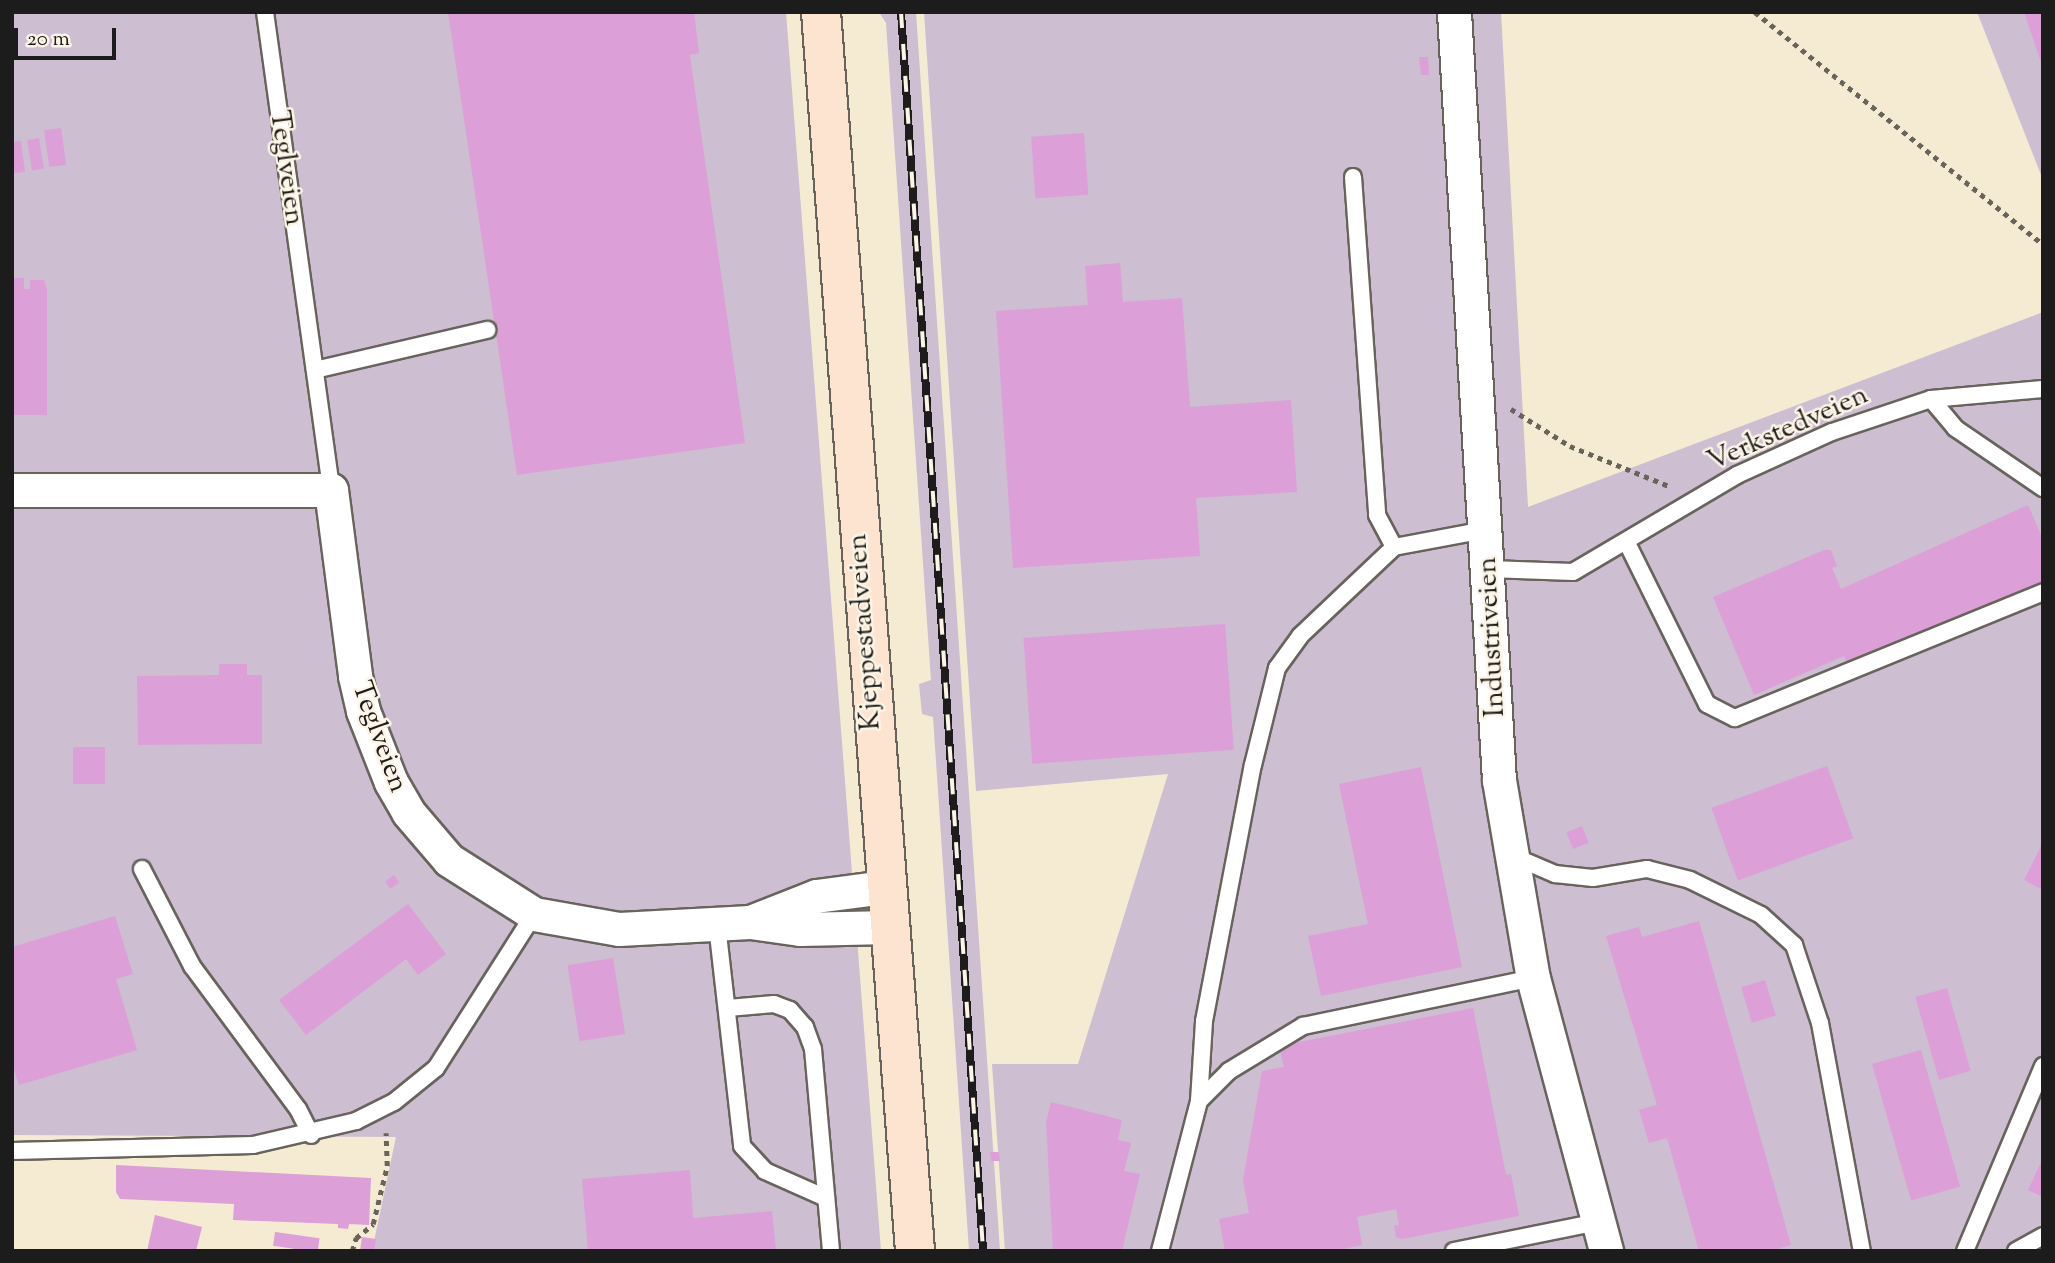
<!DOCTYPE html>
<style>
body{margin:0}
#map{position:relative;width:2055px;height:1263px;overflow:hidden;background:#f4ebd2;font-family:"Sorts Mill Goudy",serif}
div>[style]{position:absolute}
.industrial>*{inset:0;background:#cdbed2}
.building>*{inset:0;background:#dc9fd7;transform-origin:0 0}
.path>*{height:4.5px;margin-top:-2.25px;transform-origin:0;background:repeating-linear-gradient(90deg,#68645c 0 5px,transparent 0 10px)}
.roads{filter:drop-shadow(2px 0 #68645c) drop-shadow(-2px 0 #68645c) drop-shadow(0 2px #68645c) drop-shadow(0 -2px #68645c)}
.lane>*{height:16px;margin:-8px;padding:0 8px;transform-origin:8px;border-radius:8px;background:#fff}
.street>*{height:33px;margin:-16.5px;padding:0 16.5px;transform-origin:16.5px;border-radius:16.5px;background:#fff}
.secondary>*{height:38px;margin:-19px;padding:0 19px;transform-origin:19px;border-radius:19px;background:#fde4d0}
.rail>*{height:8px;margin-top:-4px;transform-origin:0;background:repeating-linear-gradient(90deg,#fcf5e5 0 16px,#1c1c1c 0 32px);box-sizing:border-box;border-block:2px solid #1c1c1c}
span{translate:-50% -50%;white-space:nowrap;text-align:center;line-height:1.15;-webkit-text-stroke:5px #fcf5e5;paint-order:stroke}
.street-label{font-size:28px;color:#1c1c1c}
.frame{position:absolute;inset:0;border:14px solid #1c1c1c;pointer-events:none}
.scale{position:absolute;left:14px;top:28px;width:102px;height:32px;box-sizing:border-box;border:4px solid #1c1c1c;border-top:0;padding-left:9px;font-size:21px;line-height:24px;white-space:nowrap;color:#1c1c1c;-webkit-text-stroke:5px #fcf5e5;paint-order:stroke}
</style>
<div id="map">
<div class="industrial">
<i style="clip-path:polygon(12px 12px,786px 12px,881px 1251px,372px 1251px,396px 1137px,12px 1135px)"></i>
<i style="clip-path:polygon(879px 12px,916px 12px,1000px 1251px,969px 1251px,933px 717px,922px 714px,919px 684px,931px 680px,886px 23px)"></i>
<i style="clip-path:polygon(924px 12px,1501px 12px,1528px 507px,2043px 312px,2043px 1251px,1005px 1251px,992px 1064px,1078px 1064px,1168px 774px,976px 791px)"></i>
<i style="clip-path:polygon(1977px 12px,2043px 12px,2043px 180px)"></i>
</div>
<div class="building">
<i style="clip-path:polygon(448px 12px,694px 12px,699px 53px,690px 55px,745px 443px,517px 475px)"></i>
<i style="clip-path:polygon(2024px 12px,2043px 12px,2043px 65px,2042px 65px)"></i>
<i style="clip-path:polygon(1419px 57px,1428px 57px,1429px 75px,1421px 75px)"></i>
<i style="left:61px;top:128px;width:37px;height:17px;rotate:82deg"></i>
<i style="left:1084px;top:133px;width:62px;height:53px;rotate:86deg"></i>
<i style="left:39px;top:138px;width:31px;height:12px;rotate:81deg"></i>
<i style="clip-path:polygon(21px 141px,25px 172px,13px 173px,12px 142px)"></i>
<i style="clip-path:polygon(1120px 263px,1123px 302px,1182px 298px,1190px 407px,1291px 400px,1297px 492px,1196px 498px,1200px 556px,1013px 568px,996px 311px,1088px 305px,1085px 266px)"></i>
<i style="clip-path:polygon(12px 278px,24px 278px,24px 289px,30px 289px,30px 280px,44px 280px,47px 289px,47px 415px,12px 415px)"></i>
<i style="clip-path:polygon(2028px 505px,2043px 539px,2043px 584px,1896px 647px,1894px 642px,1846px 662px,1844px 656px,1754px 695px,1713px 597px,1824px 550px,1831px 550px,1837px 566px,1832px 568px,1841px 589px)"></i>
<i style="left:1225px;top:624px;width:126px;height:202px;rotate:86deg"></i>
<i style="clip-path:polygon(219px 664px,247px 664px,247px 675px,262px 675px,262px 744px,138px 745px,137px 676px,219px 675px)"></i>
<i style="left:73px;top:747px;width:32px;height:37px"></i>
<i style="left:1827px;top:766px;width:77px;height:123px;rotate:70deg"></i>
<i style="clip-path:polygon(1421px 767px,1462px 967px,1321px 996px,1308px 936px,1368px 924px,1339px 784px)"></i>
<i style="left:1582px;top:826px;width:18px;height:17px;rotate:68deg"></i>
<i style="clip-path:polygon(2043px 842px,2043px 890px,2024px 880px)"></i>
<i style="left:394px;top:875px;width:9px;height:11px;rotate:54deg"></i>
<i style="clip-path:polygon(408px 904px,446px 954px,418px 975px,406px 959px,306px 1035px,279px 1000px)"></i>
<i style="clip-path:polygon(115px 916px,133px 974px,116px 979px,137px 1050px,19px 1085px,12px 1063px,12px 947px)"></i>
<i style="clip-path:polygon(1699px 921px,1791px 1245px,1770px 1251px,1699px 1251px,1667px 1138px,1649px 1143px,1639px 1110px,1657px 1105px,1606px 936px,1639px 927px,1642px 937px)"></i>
<i style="left:613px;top:958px;width:77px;height:46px;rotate:81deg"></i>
<i style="left:1765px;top:980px;width:37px;height:25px;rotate:73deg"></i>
<i style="left:1947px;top:988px;width:86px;height:33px;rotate:74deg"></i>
<i style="clip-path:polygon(1473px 1008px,1506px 1175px,1511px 1174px,1519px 1216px,1402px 1239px,1396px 1237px,1394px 1226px,1399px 1225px,1396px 1209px,1357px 1217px,1362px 1245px,1334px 1251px,1225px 1251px,1219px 1219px,1249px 1213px,1243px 1180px,1262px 1071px,1284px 1067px,1279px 1046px)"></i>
<i style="left:1921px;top:1050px;width:142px;height:51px;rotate:74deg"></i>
<i style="clip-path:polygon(1051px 1102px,1122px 1120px,1118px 1140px,1131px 1143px,1124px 1171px,1140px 1174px,1122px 1251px,1053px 1251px,1046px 1123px)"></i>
<i style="clip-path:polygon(990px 1152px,999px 1152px,1000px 1161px,991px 1161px)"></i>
<i style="clip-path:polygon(2043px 1158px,2043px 1197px,2028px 1190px)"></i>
<i style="clip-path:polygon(116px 1165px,371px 1178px,369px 1225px,349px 1224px,348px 1229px,338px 1228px,338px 1224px,233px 1220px,234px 1204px,120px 1199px,116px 1192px)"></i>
<i style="clip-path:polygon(690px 1170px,693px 1218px,772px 1211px,776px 1251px,588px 1251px,582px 1179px)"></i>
<i style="clip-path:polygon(155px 1215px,202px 1227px,196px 1251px,147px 1251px)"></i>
<i style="left:275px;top:1232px;width:45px;height:14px;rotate:8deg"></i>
<i style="clip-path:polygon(362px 1237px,376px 1239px,374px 1251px,360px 1251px)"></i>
</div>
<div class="path">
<i style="left:1755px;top:12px;width:370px;rotate:38.9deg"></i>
<i style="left:1511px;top:409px;width:70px;rotate:32.1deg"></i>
<i style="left:1570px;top:446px;width:107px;rotate:22deg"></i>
<i style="left:352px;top:1251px;width:14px;rotate:-73deg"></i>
<i style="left:356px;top:1238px;width:22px;rotate:-39deg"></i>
<i style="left:373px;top:1224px;width:60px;rotate:-76.4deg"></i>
<i style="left:387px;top:1166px;width:33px;rotate:-92deg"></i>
</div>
<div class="roads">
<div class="lane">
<i style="left:265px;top:12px;width:483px;rotate:82.1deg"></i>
<i style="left:1353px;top:177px;width:339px;rotate:85.9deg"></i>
<i style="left:1377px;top:515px;width:36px;rotate:62deg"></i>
<i style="left:315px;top:370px;width:177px;rotate:-13.1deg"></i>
<i style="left:1931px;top:399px;width:38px;rotate:50deg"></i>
<i style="left:1955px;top:428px;width:107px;rotate:34.3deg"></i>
<i style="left:1627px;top:543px;width:180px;rotate:63.6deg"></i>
<i style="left:1707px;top:704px;width:31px;rotate:27deg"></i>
<i style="left:1735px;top:718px;width:333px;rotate:-22.2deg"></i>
<i style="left:1489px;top:569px;width:84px;rotate:2deg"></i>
<i style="left:1573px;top:572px;width:191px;rotate:-30.6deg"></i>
<i style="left:1737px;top:475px;width:104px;rotate:-24.4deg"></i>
<i style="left:1832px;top:432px;width:104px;rotate:-18.4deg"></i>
<i style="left:1931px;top:399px;width:112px;rotate:-5.1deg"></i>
<i style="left:1513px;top:856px;width:46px;rotate:23.2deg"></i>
<i style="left:1555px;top:874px;width:38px;rotate:6deg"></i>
<i style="left:1593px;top:878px;width:55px;rotate:-9.5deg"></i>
<i style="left:1647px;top:869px;width:44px;rotate:14.3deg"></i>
<i style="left:1690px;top:880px;width:79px;rotate:26.2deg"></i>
<i style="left:1761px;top:915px;width:45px;rotate:42.3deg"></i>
<i style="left:1794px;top:945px;width:82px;rotate:71.6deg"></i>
<i style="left:1820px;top:1023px;width:232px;rotate:79.6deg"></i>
<i style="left:142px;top:869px;width:109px;rotate:62.7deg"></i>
<i style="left:192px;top:966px;width:178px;rotate:53.5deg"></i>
<i style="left:298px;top:1109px;width:29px;rotate:63deg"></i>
<i style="left:717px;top:925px;width:222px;rotate:83.5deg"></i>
<i style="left:742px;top:1146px;width:34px;rotate:47deg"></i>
<i style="left:765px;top:1171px;width:67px;rotate:23.9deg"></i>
<i style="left:728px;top:1008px;width:46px;rotate:-5deg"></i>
<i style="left:774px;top:1004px;width:17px;rotate:21deg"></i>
<i style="left:790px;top:1010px;width:23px;rotate:49deg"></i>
<i style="left:805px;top:1027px;width:23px;rotate:70deg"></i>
<i style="left:813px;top:1049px;width:203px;rotate:84.9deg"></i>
<i style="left:1199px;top:1101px;width:80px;rotate:-86.4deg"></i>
<i style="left:1204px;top:1021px;width:261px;rotate:-79.2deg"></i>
<i style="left:1253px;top:765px;width:100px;rotate:-76.1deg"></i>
<i style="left:1277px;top:668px;width:39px;rotate:-54deg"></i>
<i style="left:1300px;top:636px;width:129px;rotate:-43.4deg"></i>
<i style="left:1394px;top:547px;width:93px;rotate:-10.6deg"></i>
<i style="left:12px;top:1151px;width:241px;rotate:-1.4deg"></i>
<i style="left:253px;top:1145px;width:106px;rotate:-13.1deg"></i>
<i style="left:356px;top:1121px;width:42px;rotate:-26.6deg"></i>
<i style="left:394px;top:1102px;width:54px;rotate:-39deg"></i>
<i style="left:436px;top:1068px;width:183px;rotate:-57.5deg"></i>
<i style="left:1160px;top:1251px;width:155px;rotate:-75.4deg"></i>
<i style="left:1199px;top:1101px;width:42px;rotate:-45deg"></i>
<i style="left:1229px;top:1071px;width:87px;rotate:-31.3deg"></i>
<i style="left:1303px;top:1026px;width:235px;rotate:-11.8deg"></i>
<i style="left:1454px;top:1251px;width:147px;rotate:-11.4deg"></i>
<i style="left:1965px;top:1251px;width:201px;rotate:-67.1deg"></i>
<i style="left:2016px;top:1251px;width:31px;rotate:-29deg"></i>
</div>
<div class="street">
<i style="left:1454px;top:12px;width:769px;rotate:86.65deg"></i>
<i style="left:1499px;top:780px;width:201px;rotate:80.3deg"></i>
<i style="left:1533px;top:978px;width:283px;rotate:75deg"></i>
<i style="left:12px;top:490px;width:319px"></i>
<i style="left:331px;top:490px;width:188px;rotate:82.6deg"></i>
<i style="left:355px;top:676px;width:36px;rotate:77deg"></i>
<i style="left:363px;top:711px;width:76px;rotate:68.5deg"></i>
<i style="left:391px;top:782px;width:34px;rotate:60deg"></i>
<i style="left:408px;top:812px;width:63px;rotate:49.5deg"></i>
<i style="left:449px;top:860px;width:101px;rotate:32.4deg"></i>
<i style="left:534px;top:914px;width:86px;rotate:10deg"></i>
<i style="left:619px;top:929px;width:131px;rotate:-3.1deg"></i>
<i style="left:750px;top:922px;width:50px;rotate:8deg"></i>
<i style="left:800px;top:929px;width:89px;rotate:-1.3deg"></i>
<i style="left:750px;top:922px;width:71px;rotate:-21.5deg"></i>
<i style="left:816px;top:896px;width:70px;rotate:-7.4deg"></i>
</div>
<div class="secondary">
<i style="left:821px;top:12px;width:1243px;rotate:85.66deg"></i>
</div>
</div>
<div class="rail">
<i style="left:901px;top:12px;width:1242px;rotate:86.21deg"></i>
</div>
<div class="street-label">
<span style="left:286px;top:168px;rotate:82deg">Teglveien</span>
<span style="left:1788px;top:429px;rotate:-24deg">Verkstedveien</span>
<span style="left:865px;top:632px;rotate:-94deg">Kjeppestadveien</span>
<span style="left:1492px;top:637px;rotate:-93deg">Industriveien</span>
<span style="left:379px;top:737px;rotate:70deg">Teglveien</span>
</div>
<div class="frame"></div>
<div class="scale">20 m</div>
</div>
